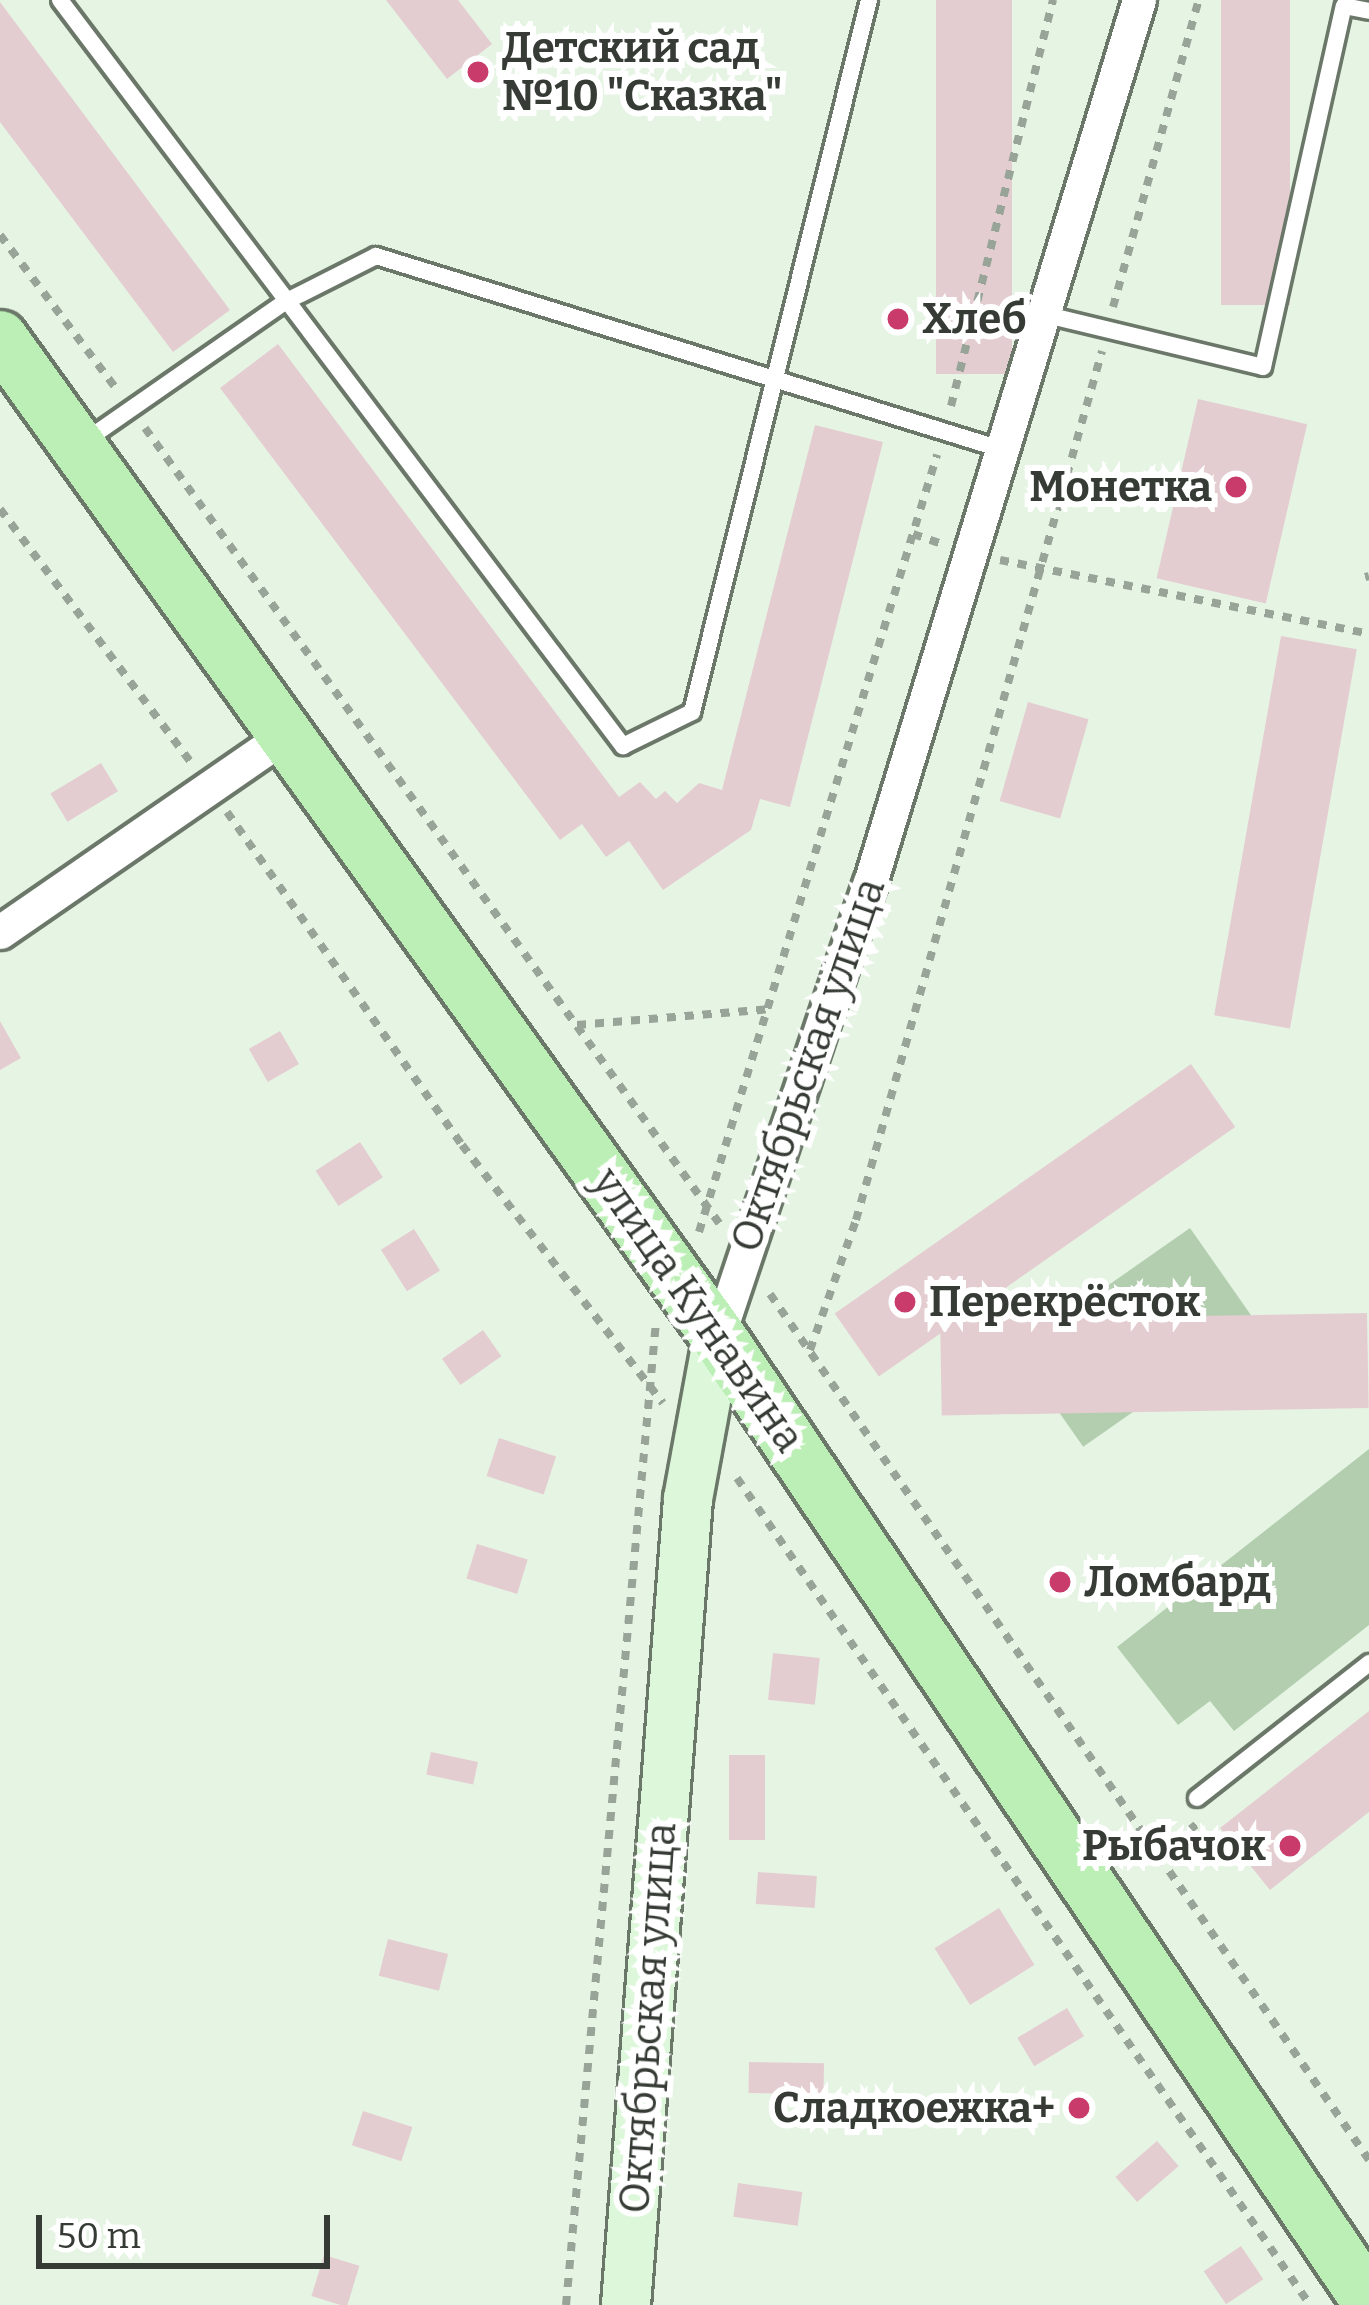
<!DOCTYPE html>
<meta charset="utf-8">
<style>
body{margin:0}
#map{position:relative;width:1369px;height:2305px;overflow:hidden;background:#e6f4e4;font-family:Bitter,serif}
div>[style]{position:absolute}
.green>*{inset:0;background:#b3ceaf;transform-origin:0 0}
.building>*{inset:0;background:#e4cdd1;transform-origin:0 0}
.path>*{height:8px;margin-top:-4px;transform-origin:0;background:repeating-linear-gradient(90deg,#99a498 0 9px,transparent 0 18px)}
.roads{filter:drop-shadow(3px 0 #6b7869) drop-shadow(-3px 0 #6b7869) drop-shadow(0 3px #6b7869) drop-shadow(0 -3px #6b7869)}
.lane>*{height:16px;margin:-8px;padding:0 8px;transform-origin:8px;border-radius:8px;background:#fff}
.street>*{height:33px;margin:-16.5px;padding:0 16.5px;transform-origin:16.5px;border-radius:16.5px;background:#fff}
.secondary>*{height:48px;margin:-24px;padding:0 24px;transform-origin:24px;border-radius:24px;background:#ddf7da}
.primary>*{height:54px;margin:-27px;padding:0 27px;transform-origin:27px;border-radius:27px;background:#bcefb5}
.dots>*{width:33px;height:33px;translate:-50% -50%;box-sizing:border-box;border:6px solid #fff;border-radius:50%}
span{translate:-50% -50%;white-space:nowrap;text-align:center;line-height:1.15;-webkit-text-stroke:12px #fff;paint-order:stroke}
.poi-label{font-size:42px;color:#363c35;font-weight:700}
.left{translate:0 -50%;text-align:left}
.right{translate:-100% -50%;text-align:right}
.street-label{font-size:42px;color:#363c35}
.scale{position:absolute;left:36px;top:2215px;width:294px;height:54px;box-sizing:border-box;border:6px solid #363c35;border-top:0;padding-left:15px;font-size:36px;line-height:42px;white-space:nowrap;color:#363c35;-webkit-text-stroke:9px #fff;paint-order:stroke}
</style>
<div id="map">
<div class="green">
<i style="left:1190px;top:1228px;width:118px;height:213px;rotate:55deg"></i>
<i style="clip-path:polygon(1369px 1449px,1369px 1625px,1234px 1731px,1210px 1701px,1178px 1725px,1117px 1647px)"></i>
</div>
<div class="building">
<i style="clip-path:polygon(386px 0,458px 0,492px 44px,447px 79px)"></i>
<i style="left:936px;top:0;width:76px;height:374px"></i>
<i style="left:1221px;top:0;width:69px;height:305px"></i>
<i style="clip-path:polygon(0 2px,230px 310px,173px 352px,0 122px)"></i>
<i style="clip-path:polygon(278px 344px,619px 797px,640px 782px,656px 799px,665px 791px,677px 803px,699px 783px,722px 790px,815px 425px,883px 442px,790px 807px,760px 799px,751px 830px,663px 890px,629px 841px,606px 857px,582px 824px,560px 840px,220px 388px)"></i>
<i style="left:1198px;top:399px;width:112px;height:184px;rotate:13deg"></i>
<i style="left:1281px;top:636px;width:77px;height:385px;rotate:10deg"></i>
<i style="left:1028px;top:702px;width:63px;height:103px;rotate:16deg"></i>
<i style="left:101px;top:763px;width:33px;height:59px;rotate:59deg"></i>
<i style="clip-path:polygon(0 1021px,21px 1058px,0 1070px)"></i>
<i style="left:280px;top:1031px;width:38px;height:36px;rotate:60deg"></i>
<i style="left:1191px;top:1064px;width:77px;height:435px;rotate:55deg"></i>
<i style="left:360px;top:1142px;width:42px;height:53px;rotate:57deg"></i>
<i style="left:414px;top:1229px;width:49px;height:39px;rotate:58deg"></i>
<i style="left:1367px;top:1313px;width:95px;height:427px;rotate:89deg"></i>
<i style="left:483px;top:1330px;width:32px;height:50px;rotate:55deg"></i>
<i style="left:499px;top:1438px;width:60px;height:40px;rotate:18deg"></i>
<i style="left:477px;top:1544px;width:53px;height:36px;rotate:17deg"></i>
<i style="left:773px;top:1653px;width:47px;height:47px;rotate:6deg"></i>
<i style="clip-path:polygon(1369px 1711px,1369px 1812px,1270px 1890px,1220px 1828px)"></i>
<i style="left:431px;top:1752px;width:48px;height:23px;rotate:12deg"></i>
<i style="left:729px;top:1755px;width:36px;height:85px"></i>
<i style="left:758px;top:1872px;width:59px;height:32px;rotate:4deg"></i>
<i style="left:999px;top:1908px;width:67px;height:76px;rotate:58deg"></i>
<i style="left:388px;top:1939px;width:62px;height:38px;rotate:14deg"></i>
<i style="left:1067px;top:2008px;width:33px;height:58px;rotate:59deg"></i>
<i style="left:749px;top:2062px;width:75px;height:31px;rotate:1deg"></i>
<i style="left:363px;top:2111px;width:52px;height:36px;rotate:18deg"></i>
<i style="left:1157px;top:2141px;width:33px;height:55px;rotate:49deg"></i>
<i style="left:738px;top:2183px;width:65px;height:34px;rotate:8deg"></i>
<i style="left:1241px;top:2246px;width:40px;height:45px;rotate:56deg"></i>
<i style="left:324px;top:2255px;width:37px;height:43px;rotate:17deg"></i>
</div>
<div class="path">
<i style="left:0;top:235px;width:191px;rotate:52.9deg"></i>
<i style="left:1113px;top:307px;width:319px;rotate:-74.4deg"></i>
<i style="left:951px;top:406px;width:419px;rotate:-75.9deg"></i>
<i style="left:145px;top:428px;width:981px;rotate:54.17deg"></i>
<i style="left:0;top:509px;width:316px;rotate:53deg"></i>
<i style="left:913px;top:534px;width:28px;rotate:19deg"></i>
<i style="left:1000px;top:560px;width:376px;rotate:11.3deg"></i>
<i style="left:1365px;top:577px;width:4px;rotate:-14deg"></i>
<i style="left:227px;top:812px;width:408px;rotate:54.8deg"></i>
<i style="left:462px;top:1145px;width:327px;rotate:52.1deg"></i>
<i style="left:577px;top:1025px;width:194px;rotate:-4.7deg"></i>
<i style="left:699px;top:1232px;width:813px;rotate:-72.97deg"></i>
<i style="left:770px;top:1294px;width:1053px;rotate:55.33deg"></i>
<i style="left:810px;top:1350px;width:138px;rotate:-70.5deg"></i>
<i style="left:856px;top:1220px;width:903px;rotate:-74.19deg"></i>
<i style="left:737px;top:1478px;width:1006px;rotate:55.28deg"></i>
<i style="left:1161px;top:1853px;width:48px;rotate:-39deg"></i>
<i style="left:566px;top:2305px;width:988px;rotate:-84.77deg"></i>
</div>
<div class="roads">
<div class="lane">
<i style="left:60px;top:0;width:935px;rotate:52.96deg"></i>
<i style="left:623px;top:746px;width:77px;rotate:-26.2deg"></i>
<i style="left:692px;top:712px;width:734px;rotate:-76.04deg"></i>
<i style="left:1047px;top:315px;width:222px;rotate:13.5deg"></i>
<i style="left:1263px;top:367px;width:370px;rotate:-77.4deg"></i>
<i style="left:1344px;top:6px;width:25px;rotate:11deg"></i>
<i style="left:82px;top:443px;width:247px;rotate:-34.8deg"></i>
<i style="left:285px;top:302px;width:102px;rotate:-26.8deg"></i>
<i style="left:376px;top:256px;width:657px;rotate:17.17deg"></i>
<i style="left:1197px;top:1798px;width:219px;rotate:-38.1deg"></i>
</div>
<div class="street">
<i style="left:0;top:932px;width:350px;rotate:-34.6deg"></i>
<i style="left:718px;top:1336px;width:478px;rotate:-71.5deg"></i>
<i style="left:870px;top:883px;width:923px;rotate:-73.06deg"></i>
</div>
<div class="secondary">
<i style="left:626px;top:2305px;width:808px;rotate:-85.6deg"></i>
<i style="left:688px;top:1499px;width:166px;rotate:-79.6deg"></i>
</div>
<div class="primary">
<i style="left:0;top:338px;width:1229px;rotate:54.27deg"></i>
<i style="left:718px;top:1336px;width:1164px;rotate:56deg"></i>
</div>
</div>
<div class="dots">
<i style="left:478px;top:72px;background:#c93b6a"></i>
<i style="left:898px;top:319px;background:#c93b6a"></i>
<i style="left:1236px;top:487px;background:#c93b6a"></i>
<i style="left:905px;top:1302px;background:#c93b6a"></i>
<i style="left:1060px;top:1582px;background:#c93b6a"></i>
<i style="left:1290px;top:1846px;background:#c93b6a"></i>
<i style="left:1079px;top:2108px;background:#c93b6a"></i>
</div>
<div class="poi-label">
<span class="left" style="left:502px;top:72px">Детский сад<br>№10 "Сказка"</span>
<span class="left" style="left:922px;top:319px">Хлеб</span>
<span class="right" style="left:1212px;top:487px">Монетка</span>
<span class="left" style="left:929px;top:1302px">Перекрёсток</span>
<span class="left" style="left:1084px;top:1582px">Ломбард</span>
<span class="right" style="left:1266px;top:1846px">Рыбачок</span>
<span class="right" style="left:1055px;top:2108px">Сладкоежка+</span>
</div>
<div class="street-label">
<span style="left:808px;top:1065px;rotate:-71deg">Октябрьская улица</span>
<span style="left:698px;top:1310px;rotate:55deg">улица Кунавина</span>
<span style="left:648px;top:2018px;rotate:-86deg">Октябрьская улица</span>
</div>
<div class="scale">50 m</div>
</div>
